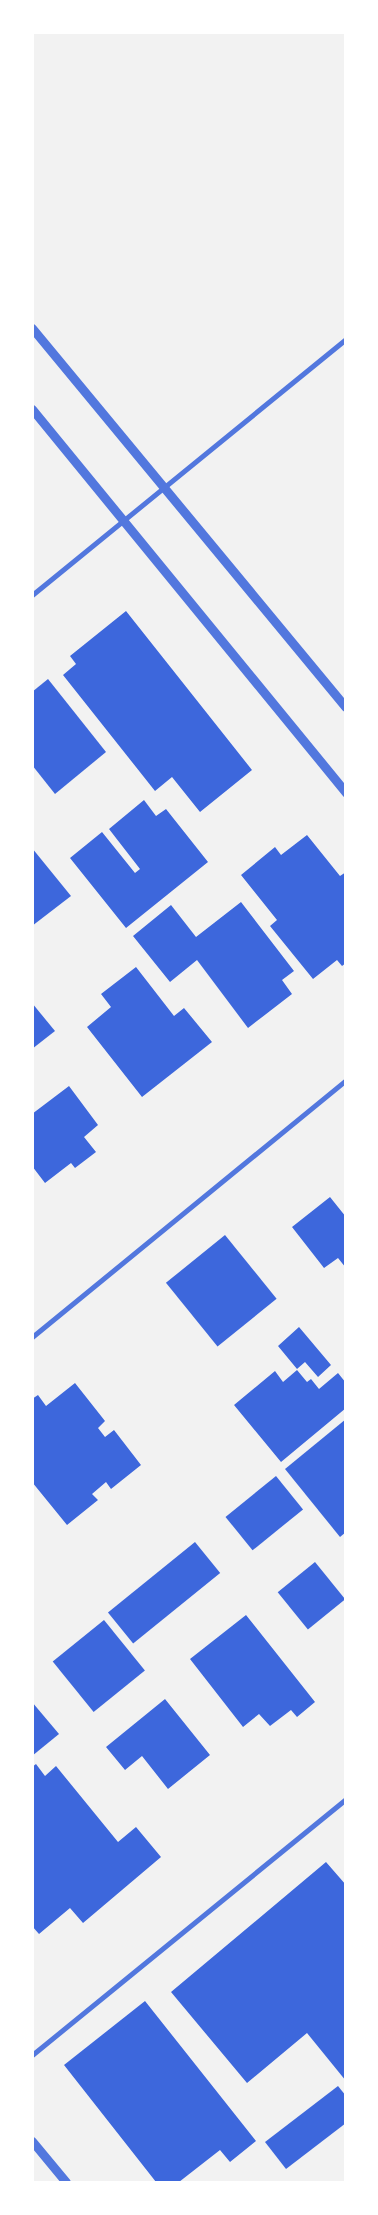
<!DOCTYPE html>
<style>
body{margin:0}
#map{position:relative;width:378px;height:2215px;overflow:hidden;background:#f2f2f2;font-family:"DejaVu Sans",sans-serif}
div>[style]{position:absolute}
.building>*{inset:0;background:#3d67dc;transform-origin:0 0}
.minor>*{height:5px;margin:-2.5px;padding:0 2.5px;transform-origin:2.5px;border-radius:2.5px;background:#5277de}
.tertiary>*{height:9px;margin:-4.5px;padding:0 4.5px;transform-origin:4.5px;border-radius:4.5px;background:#5277de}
span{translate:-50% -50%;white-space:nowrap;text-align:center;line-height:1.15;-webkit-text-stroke:5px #fff;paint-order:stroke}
.frame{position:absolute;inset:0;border:34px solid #fff;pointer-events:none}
</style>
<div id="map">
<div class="building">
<i style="clip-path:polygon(126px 611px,252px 770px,200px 812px,172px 777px,155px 791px,63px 675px,76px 664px,70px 656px)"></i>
<i style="clip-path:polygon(48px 679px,106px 752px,55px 794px,32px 765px,32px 692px)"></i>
<i style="clip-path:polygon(144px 800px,156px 816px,166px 809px,208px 862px,126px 928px,70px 858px,102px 832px,135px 873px,140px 869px,109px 829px)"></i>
<i style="clip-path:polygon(307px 835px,340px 876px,346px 872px,346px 963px,342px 966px,337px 960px,313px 979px,270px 926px,277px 920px,241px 875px,275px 847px,281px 855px)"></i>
<i style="clip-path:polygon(32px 848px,71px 896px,32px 926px)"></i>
<i style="clip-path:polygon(241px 902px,294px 971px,282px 980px,292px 994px,248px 1028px,197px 960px,170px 982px,133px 936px,171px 905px,196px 937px)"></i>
<i style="clip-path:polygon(136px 967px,174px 1016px,184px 1008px,212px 1042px,142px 1097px,87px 1027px,111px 1007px,101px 994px)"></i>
<i style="clip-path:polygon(32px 1003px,55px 1031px,32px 1049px)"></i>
<i style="clip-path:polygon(69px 1086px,98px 1125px,84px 1137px,96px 1152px,75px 1168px,71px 1163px,45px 1183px,32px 1166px,32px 1114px)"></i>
<i style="clip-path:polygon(330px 1197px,346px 1217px,346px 1268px,338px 1258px,324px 1268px,292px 1227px)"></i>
<i style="left:225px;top:1235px;width:82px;height:76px;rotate:51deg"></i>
<i style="clip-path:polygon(299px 1327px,331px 1365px,318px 1377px,305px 1362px,297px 1369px,278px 1346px)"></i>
<i style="clip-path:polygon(297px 1370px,307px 1382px,311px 1379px,319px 1389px,338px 1373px,346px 1383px,346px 1408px,281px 1462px,234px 1405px,275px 1371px,283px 1382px)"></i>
<i style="clip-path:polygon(75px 1383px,105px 1421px,98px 1428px,105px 1437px,114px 1430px,141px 1465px,111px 1489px,106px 1482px,92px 1494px,98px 1500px,67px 1525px,32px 1482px,32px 1399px,38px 1395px,46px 1406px)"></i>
<i style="clip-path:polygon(346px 1419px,346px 1532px,340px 1537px,285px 1469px)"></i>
<i style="left:276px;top:1476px;width:43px;height:65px;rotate:51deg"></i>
<i style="left:195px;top:1542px;width:40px;height:112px;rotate:51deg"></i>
<i style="left:315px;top:1562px;width:48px;height:48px;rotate:51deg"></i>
<i style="clip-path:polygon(246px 1615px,315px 1702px,297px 1717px,291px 1710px,270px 1726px,259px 1714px,243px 1727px,190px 1659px)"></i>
<i style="left:104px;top:1620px;width:65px;height:66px;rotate:51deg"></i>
<i style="clip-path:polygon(165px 1699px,210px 1755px,168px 1789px,142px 1756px,125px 1770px,106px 1747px)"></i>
<i style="clip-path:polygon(32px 1702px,59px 1734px,32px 1756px)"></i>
<i style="clip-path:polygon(36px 1764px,45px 1776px,56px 1766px,118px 1842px,136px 1827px,161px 1857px,83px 1923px,70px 1908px,39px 1934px,32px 1926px,32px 1767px)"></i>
<i style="clip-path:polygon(326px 1862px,346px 1885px,346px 2081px,307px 2033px,247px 2083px,171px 1992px)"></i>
<i style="clip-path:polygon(145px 2001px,256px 2141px,230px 2162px,220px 2150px,179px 2182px,156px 2182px,64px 2065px)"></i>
<i style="clip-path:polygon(338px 2086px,346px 2096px,346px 2123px,286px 2169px,265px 2142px)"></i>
</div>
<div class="minor">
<i style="left:32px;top:595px;width:405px;rotate:-39.2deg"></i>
<i style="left:32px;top:1337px;width:406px;rotate:-39.3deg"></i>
<i style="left:32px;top:2055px;width:405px;rotate:-39.2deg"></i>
</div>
<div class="tertiary">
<i style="left:32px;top:328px;width:492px;rotate:50.4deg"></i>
<i style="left:32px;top:409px;width:496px;rotate:50.7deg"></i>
<i style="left:32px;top:2141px;width:53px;rotate:50.3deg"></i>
</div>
<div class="frame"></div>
</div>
